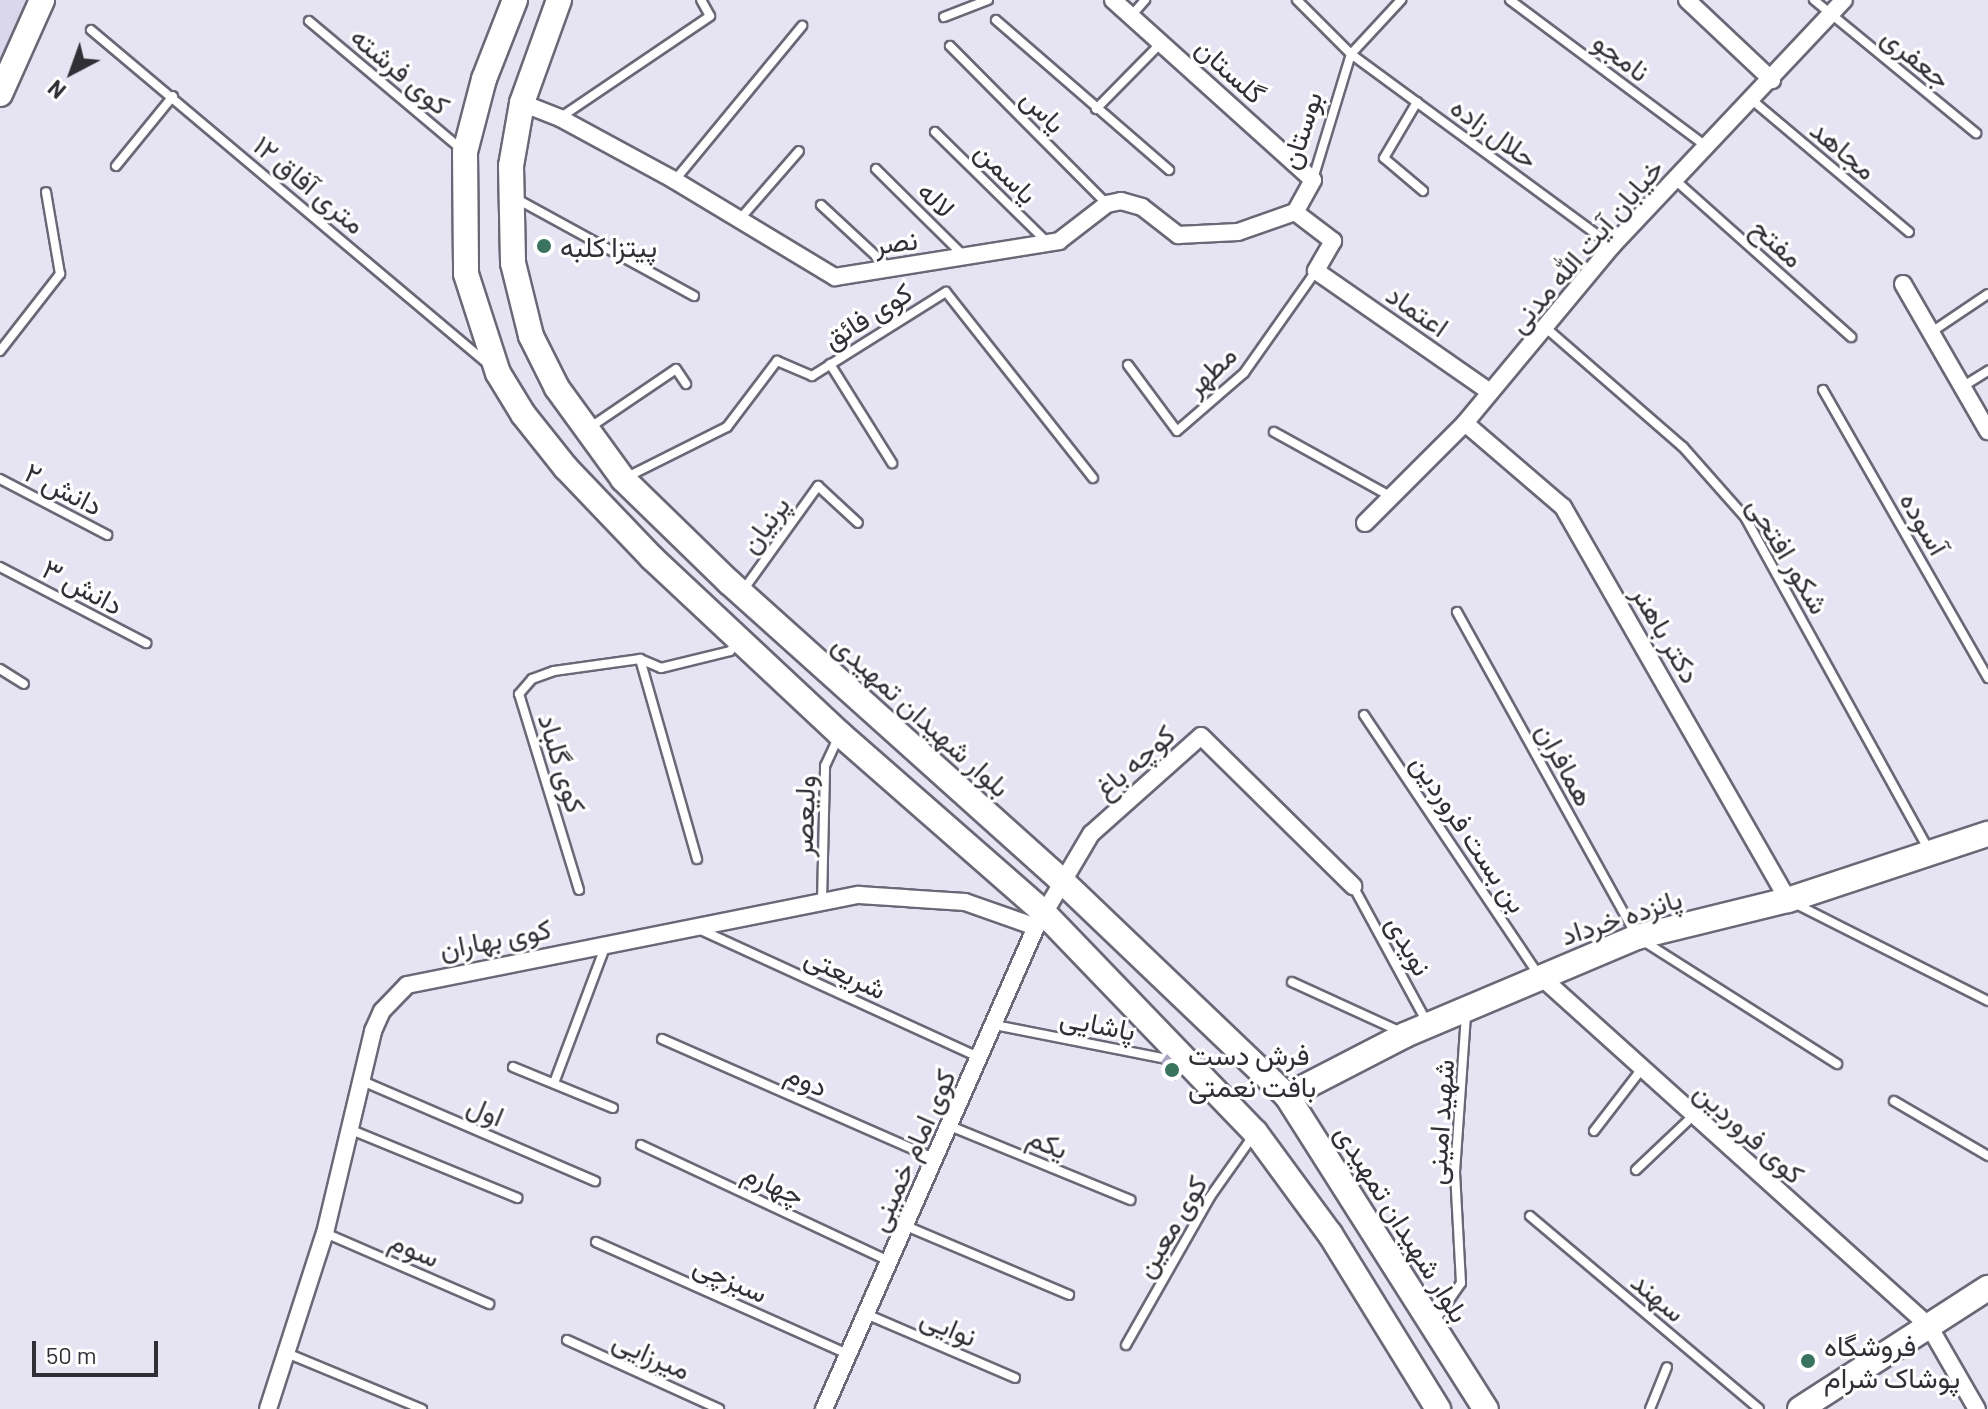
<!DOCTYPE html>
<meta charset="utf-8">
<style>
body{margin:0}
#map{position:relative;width:1988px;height:1409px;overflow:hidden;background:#e6e4f3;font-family:Barlow,Vazirmatn,sans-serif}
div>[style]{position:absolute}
.built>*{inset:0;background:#dad7ed}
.roads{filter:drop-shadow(2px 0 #6a6876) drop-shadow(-2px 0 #6a6876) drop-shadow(0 2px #6a6876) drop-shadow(0 -2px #6a6876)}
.lane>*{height:8px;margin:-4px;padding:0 4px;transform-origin:4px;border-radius:4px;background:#fff}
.street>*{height:16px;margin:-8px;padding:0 8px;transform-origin:8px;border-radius:8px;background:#fff}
.secondary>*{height:24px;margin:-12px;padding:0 12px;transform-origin:12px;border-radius:12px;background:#fff}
.wall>*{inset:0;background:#9490ab}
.shaded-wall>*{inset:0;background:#78758b}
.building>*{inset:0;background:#aca7c7}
.dots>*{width:22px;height:22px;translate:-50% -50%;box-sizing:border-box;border:4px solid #fff;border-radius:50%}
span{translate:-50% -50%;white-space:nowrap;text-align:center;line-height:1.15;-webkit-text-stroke:6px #fff;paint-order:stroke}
.street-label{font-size:28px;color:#302f35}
.poi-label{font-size:28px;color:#302f35}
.left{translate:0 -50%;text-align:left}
.north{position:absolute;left:32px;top:32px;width:80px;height:80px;-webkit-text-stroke:6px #fff;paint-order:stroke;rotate:221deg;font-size:22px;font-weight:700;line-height:32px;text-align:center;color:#302f35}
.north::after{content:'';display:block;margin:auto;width:28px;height:36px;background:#302f35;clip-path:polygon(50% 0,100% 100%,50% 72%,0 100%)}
.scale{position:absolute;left:32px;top:1341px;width:126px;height:36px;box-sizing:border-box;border:4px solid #302f35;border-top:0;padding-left:10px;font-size:24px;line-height:28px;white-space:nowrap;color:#302f35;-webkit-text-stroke:6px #fff;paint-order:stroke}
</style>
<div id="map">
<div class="built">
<i style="clip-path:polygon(0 0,32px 0,0 77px)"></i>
</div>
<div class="roads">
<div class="lane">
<i style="left:1297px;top:0;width:76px;rotate:45deg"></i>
<i style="left:1351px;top:54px;width:324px;rotate:36.3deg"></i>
<i style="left:1510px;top:0;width:246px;rotate:36.7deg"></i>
<i style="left:1814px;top:0;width:210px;rotate:39.4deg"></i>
<i style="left:1132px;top:15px;width:20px;rotate:-49deg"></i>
<i style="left:944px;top:17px;width:47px;rotate:-21.1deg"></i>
<i style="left:996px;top:20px;width:229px;rotate:40.9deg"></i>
<i style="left:309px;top:21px;width:199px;rotate:40.1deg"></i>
<i style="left:91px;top:30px;width:519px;rotate:40.07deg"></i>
<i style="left:950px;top:46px;width:223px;rotate:45.2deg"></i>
<i style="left:1752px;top:100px;width:205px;rotate:40.1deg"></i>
<i style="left:1417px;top:102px;width:65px;rotate:120.5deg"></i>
<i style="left:1384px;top:158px;width:51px;rotate:40.2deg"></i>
<i style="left:1096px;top:109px;width:93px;rotate:-45.4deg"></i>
<i style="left:561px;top:117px;width:180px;rotate:-34.1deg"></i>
<i style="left:710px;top:16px;width:18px;rotate:-119deg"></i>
<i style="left:935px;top:132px;width:158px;rotate:44.5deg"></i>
<i style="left:116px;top:166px;width:90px;rotate:-50.8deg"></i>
<i style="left:876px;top:169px;width:124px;rotate:44.7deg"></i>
<i style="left:1313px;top:179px;width:131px;rotate:-73.1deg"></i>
<i style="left:1351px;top:54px;width:74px;rotate:-47.2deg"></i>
<i style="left:675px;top:180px;width:200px;rotate:-50.5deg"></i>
<i style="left:1675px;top:180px;width:236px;rotate:41.7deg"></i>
<i style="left:515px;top:198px;width:204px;rotate:28.7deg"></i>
<i style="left:821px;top:205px;width:91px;rotate:42.8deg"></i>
<i style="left:739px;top:220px;width:91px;rotate:-49deg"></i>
<i style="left:1546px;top:328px;width:181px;rotate:41deg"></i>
<i style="left:1683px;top:447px;width:94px;rotate:48.5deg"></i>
<i style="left:1745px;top:517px;width:381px;rotate:61.1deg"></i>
<i style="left:1933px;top:331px;width:66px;rotate:-33.9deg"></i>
<i style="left:0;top:351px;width:98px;rotate:-52.1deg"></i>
<i style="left:60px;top:274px;width:83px;rotate:-99.7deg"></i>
<i style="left:830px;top:364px;width:117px;rotate:57.9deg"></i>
<i style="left:1128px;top:365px;width:82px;rotate:53.4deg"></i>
<i style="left:1177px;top:431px;width:89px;rotate:-40.9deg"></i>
<i style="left:1244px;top:373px;width:125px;rotate:-54.8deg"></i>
<i style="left:1962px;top:387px;width:31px;rotate:-32deg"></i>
<i style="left:1823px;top:390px;width:332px;rotate:60.2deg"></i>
<i style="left:589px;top:428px;width:105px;rotate:-34.1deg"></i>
<i style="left:676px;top:369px;width:18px;rotate:56deg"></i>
<i style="left:1274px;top:432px;width:132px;rotate:28.9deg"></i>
<i style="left:627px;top:477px;width:112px;rotate:-26.6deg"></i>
<i style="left:727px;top:427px;width:83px;rotate:-52.9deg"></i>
<i style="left:777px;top:361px;width:38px;rotate:23deg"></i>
<i style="left:812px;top:376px;width:158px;rotate:-32.1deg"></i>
<i style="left:946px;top:292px;width:237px;rotate:51.7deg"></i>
<i style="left:0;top:479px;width:121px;rotate:27.6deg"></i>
<i style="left:0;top:567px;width:165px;rotate:27.5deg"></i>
<i style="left:744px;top:589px;width:127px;rotate:-54.3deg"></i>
<i style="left:818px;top:486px;width:54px;rotate:42.8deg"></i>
<i style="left:1457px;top:612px;width:372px;rotate:61deg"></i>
<i style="left:1637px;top:937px;width:237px;rotate:32.4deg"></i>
<i style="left:640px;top:659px;width:208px;rotate:74.1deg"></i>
<i style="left:0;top:669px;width:28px;rotate:32deg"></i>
<i style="left:1364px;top:715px;width:312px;rotate:56.1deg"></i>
<i style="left:1353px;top:886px;width:157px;rotate:61.5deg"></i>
<i style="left:579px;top:890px;width:205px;rotate:-107deg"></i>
<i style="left:519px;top:694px;width:20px;rotate:-49deg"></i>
<i style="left:532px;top:679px;width:23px;rotate:-20deg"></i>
<i style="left:554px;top:671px;width:87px;rotate:-7.9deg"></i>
<i style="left:640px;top:659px;width:23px;rotate:23deg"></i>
<i style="left:661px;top:668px;width:71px;rotate:-13.8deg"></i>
<i style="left:730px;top:651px;width:11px;rotate:-49deg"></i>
<i style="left:822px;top:902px;width:136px;rotate:-88.7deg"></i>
<i style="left:825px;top:766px;width:31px;rotate:-65deg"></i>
<i style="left:1796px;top:904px;width:215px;rotate:26.8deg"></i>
<i style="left:701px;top:930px;width:307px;rotate:24.6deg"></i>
<i style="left:1292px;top:982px;width:120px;rotate:24.6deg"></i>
<i style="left:995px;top:1025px;width:179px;rotate:11.2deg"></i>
<i style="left:662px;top:1039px;width:298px;rotate:23.7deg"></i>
<i style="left:513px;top:1067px;width:108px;rotate:22.3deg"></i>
<i style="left:360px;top:1080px;width:256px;rotate:23.3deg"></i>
<i style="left:554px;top:1083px;width:145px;rotate:-69.4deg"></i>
<i style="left:1894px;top:1101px;width:109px;rotate:30.3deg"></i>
<i style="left:950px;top:1126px;width:195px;rotate:22.3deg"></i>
<i style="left:349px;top:1129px;width:182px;rotate:22.3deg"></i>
<i style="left:1594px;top:1131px;width:77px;rotate:-52.4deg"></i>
<i style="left:641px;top:1145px;width:274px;rotate:25.1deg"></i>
<i style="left:1636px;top:1170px;width:79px;rotate:-43.5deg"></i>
<i style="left:1530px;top:1216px;width:299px;rotate:40.1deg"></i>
<i style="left:906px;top:1226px;width:177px;rotate:22.9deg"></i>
<i style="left:325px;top:1233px;width:179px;rotate:23.4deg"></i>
<i style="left:596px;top:1242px;width:276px;rotate:24deg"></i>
<i style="left:866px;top:1314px;width:162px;rotate:23.2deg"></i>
<i style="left:1434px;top:1322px;width:47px;rotate:-55.3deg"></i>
<i style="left:1461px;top:1283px;width:111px;rotate:-93.1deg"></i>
<i style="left:1455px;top:1172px;width:159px;rotate:-86deg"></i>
<i style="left:567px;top:1340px;width:167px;rotate:24.4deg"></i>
<i style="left:1126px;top:1345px;width:170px;rotate:-60.4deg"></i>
<i style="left:1210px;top:1197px;width:75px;rotate:-54.8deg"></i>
<i style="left:289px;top:1354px;width:144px;rotate:22.5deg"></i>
<i style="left:1650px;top:1409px;width:45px;rotate:-68deg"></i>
</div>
<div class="street">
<i style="left:1113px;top:0;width:269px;rotate:42deg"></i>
<i style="left:1313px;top:180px;width:37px;rotate:119deg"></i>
<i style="left:1295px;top:212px;width:48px;rotate:37.3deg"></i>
<i style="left:1333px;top:241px;width:34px;rotate:120deg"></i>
<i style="left:1316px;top:271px;width:212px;rotate:34.8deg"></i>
<i style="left:1687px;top:0;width:117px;rotate:43.3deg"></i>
<i style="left:522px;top:103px;width:41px;rotate:21.5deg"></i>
<i style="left:560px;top:118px;width:130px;rotate:28.5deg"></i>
<i style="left:674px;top:180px;width:188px;rotate:31.1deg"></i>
<i style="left:835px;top:277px;width:227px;rotate:-9.1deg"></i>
<i style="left:1059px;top:241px;width:61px;rotate:-37.6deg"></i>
<i style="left:1107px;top:204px;width:14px;rotate:-12deg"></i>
<i style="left:1121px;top:201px;width:22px;rotate:16deg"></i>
<i style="left:1142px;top:207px;width:46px;rotate:37.9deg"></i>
<i style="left:1178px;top:235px;width:60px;rotate:-2.9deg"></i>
<i style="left:1238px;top:232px;width:60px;rotate:-19.3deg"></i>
<i style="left:1903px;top:284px;width:170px;rotate:60deg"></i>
<i style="left:1465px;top:423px;width:129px;rotate:40.6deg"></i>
<i style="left:1563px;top:507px;width:453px;rotate:60.2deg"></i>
<i style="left:1365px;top:523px;width:141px;rotate:-45deg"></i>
<i style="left:1465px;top:423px;width:230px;rotate:-50.3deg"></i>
<i style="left:1612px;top:246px;width:338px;rotate:-46.7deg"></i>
<i style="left:1539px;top:975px;width:525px;rotate:41.99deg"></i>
<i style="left:1929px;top:1326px;width:96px;rotate:60deg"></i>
<i style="left:268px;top:1409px;width:185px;rotate:-72.1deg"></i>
<i style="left:325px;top:1233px;width:208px;rotate:-76.6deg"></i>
<i style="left:373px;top:1031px;width:22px;rotate:-66deg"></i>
<i style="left:382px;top:1011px;width:36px;rotate:-46deg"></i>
<i style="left:407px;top:985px;width:461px;rotate:-11.3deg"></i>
<i style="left:859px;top:895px;width:106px;rotate:3.8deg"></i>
<i style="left:965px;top:902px;width:75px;rotate:19.4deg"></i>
<i style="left:824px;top:1409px;width:527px;rotate:-66.26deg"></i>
<i style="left:1036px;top:927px;width:108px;rotate:-59.4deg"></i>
<i style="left:1091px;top:834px;width:147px;rotate:-41.7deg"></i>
<i style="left:1201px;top:736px;width:214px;rotate:44.6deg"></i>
</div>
<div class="secondary">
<i style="left:515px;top:0;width:85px;rotate:111.4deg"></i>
<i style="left:484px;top:79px;width:75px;rotate:104.6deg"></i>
<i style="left:465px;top:152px;width:122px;rotate:89.5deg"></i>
<i style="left:466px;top:274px;width:104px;rotate:72.1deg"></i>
<i style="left:498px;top:373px;width:48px;rotate:58.6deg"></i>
<i style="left:523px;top:414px;width:69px;rotate:51.5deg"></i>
<i style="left:566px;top:468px;width:124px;rotate:46.3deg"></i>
<i style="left:652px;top:558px;width:258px;rotate:43.1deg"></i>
<i style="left:840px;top:734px;width:270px;rotate:41.2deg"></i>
<i style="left:1043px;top:912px;width:306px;rotate:46.1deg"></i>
<i style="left:1255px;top:1132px;width:127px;rotate:53.7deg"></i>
<i style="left:1330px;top:1234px;width:206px;rotate:58.3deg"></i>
<i style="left:559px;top:0;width:109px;rotate:109.8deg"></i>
<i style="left:522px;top:103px;width:64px;rotate:99.9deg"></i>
<i style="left:511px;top:166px;width:97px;rotate:88.8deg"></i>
<i style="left:513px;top:263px;width:75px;rotate:76.1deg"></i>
<i style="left:531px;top:336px;width:58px;rotate:63.4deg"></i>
<i style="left:557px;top:388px;width:112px;rotate:54deg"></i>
<i style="left:623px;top:479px;width:148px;rotate:44.2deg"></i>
<i style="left:729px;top:582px;width:445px;rotate:41.9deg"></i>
<i style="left:1060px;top:879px;width:314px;rotate:43.7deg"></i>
<i style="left:1287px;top:1096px;width:371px;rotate:57.6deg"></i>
<i style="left:0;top:94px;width:103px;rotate:-65.9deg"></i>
<i style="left:1287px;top:1096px;width:133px;rotate:-27.3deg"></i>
<i style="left:1405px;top:1035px;width:252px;rotate:-22.9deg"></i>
<i style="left:1637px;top:937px;width:155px;rotate:-13.8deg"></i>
<i style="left:1788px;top:900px;width:211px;rotate:-18.3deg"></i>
<i style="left:1800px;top:1409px;width:224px;rotate:-32.8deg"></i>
</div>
</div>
<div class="wall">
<i style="clip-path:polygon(1161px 1062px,1182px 1073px,1175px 1081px,1163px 1068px)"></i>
</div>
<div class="shaded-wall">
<i style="clip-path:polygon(1179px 1066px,1182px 1073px,1175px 1081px,1172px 1074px)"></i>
</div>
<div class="building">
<i style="clip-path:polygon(1167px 1054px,1179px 1066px,1172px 1074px,1161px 1062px)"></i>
</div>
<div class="dots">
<i style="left:544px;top:246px;background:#3a745e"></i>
<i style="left:1172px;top:1070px;background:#3a745e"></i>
<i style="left:1808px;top:1361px;background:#3a745e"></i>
</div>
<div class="street-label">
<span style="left:1622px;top:56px;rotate:37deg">نامجو</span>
<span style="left:1917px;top:57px;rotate:39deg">جعفری</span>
<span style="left:401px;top:70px;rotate:40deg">کوی فرشته</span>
<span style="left:1231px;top:70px;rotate:42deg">گلستان</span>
<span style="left:1044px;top:110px;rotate:45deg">یاس</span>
<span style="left:1300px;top:130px;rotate:-72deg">بوستان</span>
<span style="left:1495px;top:132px;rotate:36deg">حلال زاده</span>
<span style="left:1844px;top:149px;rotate:40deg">مجاهد</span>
<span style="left:1007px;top:172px;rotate:45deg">یاسمن</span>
<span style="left:310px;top:184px;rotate:40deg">۱۲ متری آفاق</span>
<span style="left:937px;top:199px;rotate:45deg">لاله</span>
<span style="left:896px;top:241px;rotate:-7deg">نصر</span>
<span style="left:1778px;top:242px;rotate:42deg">مفتح</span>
<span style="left:1585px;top:245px;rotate:-49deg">خیابان آیت الله مدنی</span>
<span style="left:1418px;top:310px;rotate:35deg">اعتماد</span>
<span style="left:867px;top:315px;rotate:-32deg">کوی فائق</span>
<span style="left:1210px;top:370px;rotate:-44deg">مطهر</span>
<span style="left:64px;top:488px;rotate:27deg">دانش ۲</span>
<span style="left:1925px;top:523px;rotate:60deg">آسوده</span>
<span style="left:764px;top:524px;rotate:-54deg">پرنیان</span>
<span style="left:1789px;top:555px;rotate:59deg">شکور افتحی</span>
<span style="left:83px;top:586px;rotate:28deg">دانش ۳</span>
<span style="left:1667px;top:634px;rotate:60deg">دکتر باهنر</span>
<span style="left:922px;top:715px;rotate:42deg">بلوار شهیدان تمهیدی</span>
<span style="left:1134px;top:761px;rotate:-41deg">کوچه باغ</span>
<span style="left:563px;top:763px;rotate:73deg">کوی گلباد</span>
<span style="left:1566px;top:764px;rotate:61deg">همافران</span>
<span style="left:803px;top:816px;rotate:-88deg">ولیعصر</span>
<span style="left:1470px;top:833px;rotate:56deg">بن بست فروردین</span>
<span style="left:1621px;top:916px;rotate:-18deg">پانزده خرداد</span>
<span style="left:495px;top:938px;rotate:-11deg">کوی بهاران</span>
<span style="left:1410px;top:945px;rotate:61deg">نویدی</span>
<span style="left:846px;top:972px;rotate:25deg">شریعتی</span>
<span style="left:1098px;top:1023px;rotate:11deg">پاشایی</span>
<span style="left:807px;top:1079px;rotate:24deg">دوم</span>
<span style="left:486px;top:1110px;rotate:23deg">اول</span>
<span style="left:1439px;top:1122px;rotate:-86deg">شهید امینی</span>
<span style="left:1750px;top:1132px;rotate:42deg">کوی فروردین</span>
<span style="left:1048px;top:1142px;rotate:22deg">یکم</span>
<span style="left:911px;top:1150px;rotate:-66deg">کوی امام خمینی</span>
<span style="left:774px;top:1183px;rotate:25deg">چهارم</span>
<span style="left:1403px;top:1223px;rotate:58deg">بلوار شهیدان تمهیدی</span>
<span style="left:1170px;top:1226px;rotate:-59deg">کوی معین</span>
<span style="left:415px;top:1248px;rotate:23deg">سوم</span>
<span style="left:731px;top:1278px;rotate:24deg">سبزچی</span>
<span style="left:1659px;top:1296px;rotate:40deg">سهند</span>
<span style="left:949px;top:1326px;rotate:23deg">نوایی</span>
<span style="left:652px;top:1354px;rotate:24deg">میرزایی</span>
</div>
<div class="poi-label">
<span class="left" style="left:560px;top:246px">پیتزا کلبه</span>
<span class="left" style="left:1188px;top:1070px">فرش دست<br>بافت نعمتی</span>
<span class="left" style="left:1824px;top:1361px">فروشگاه<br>پوشاک شرام</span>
</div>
<div class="north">N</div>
<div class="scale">50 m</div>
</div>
